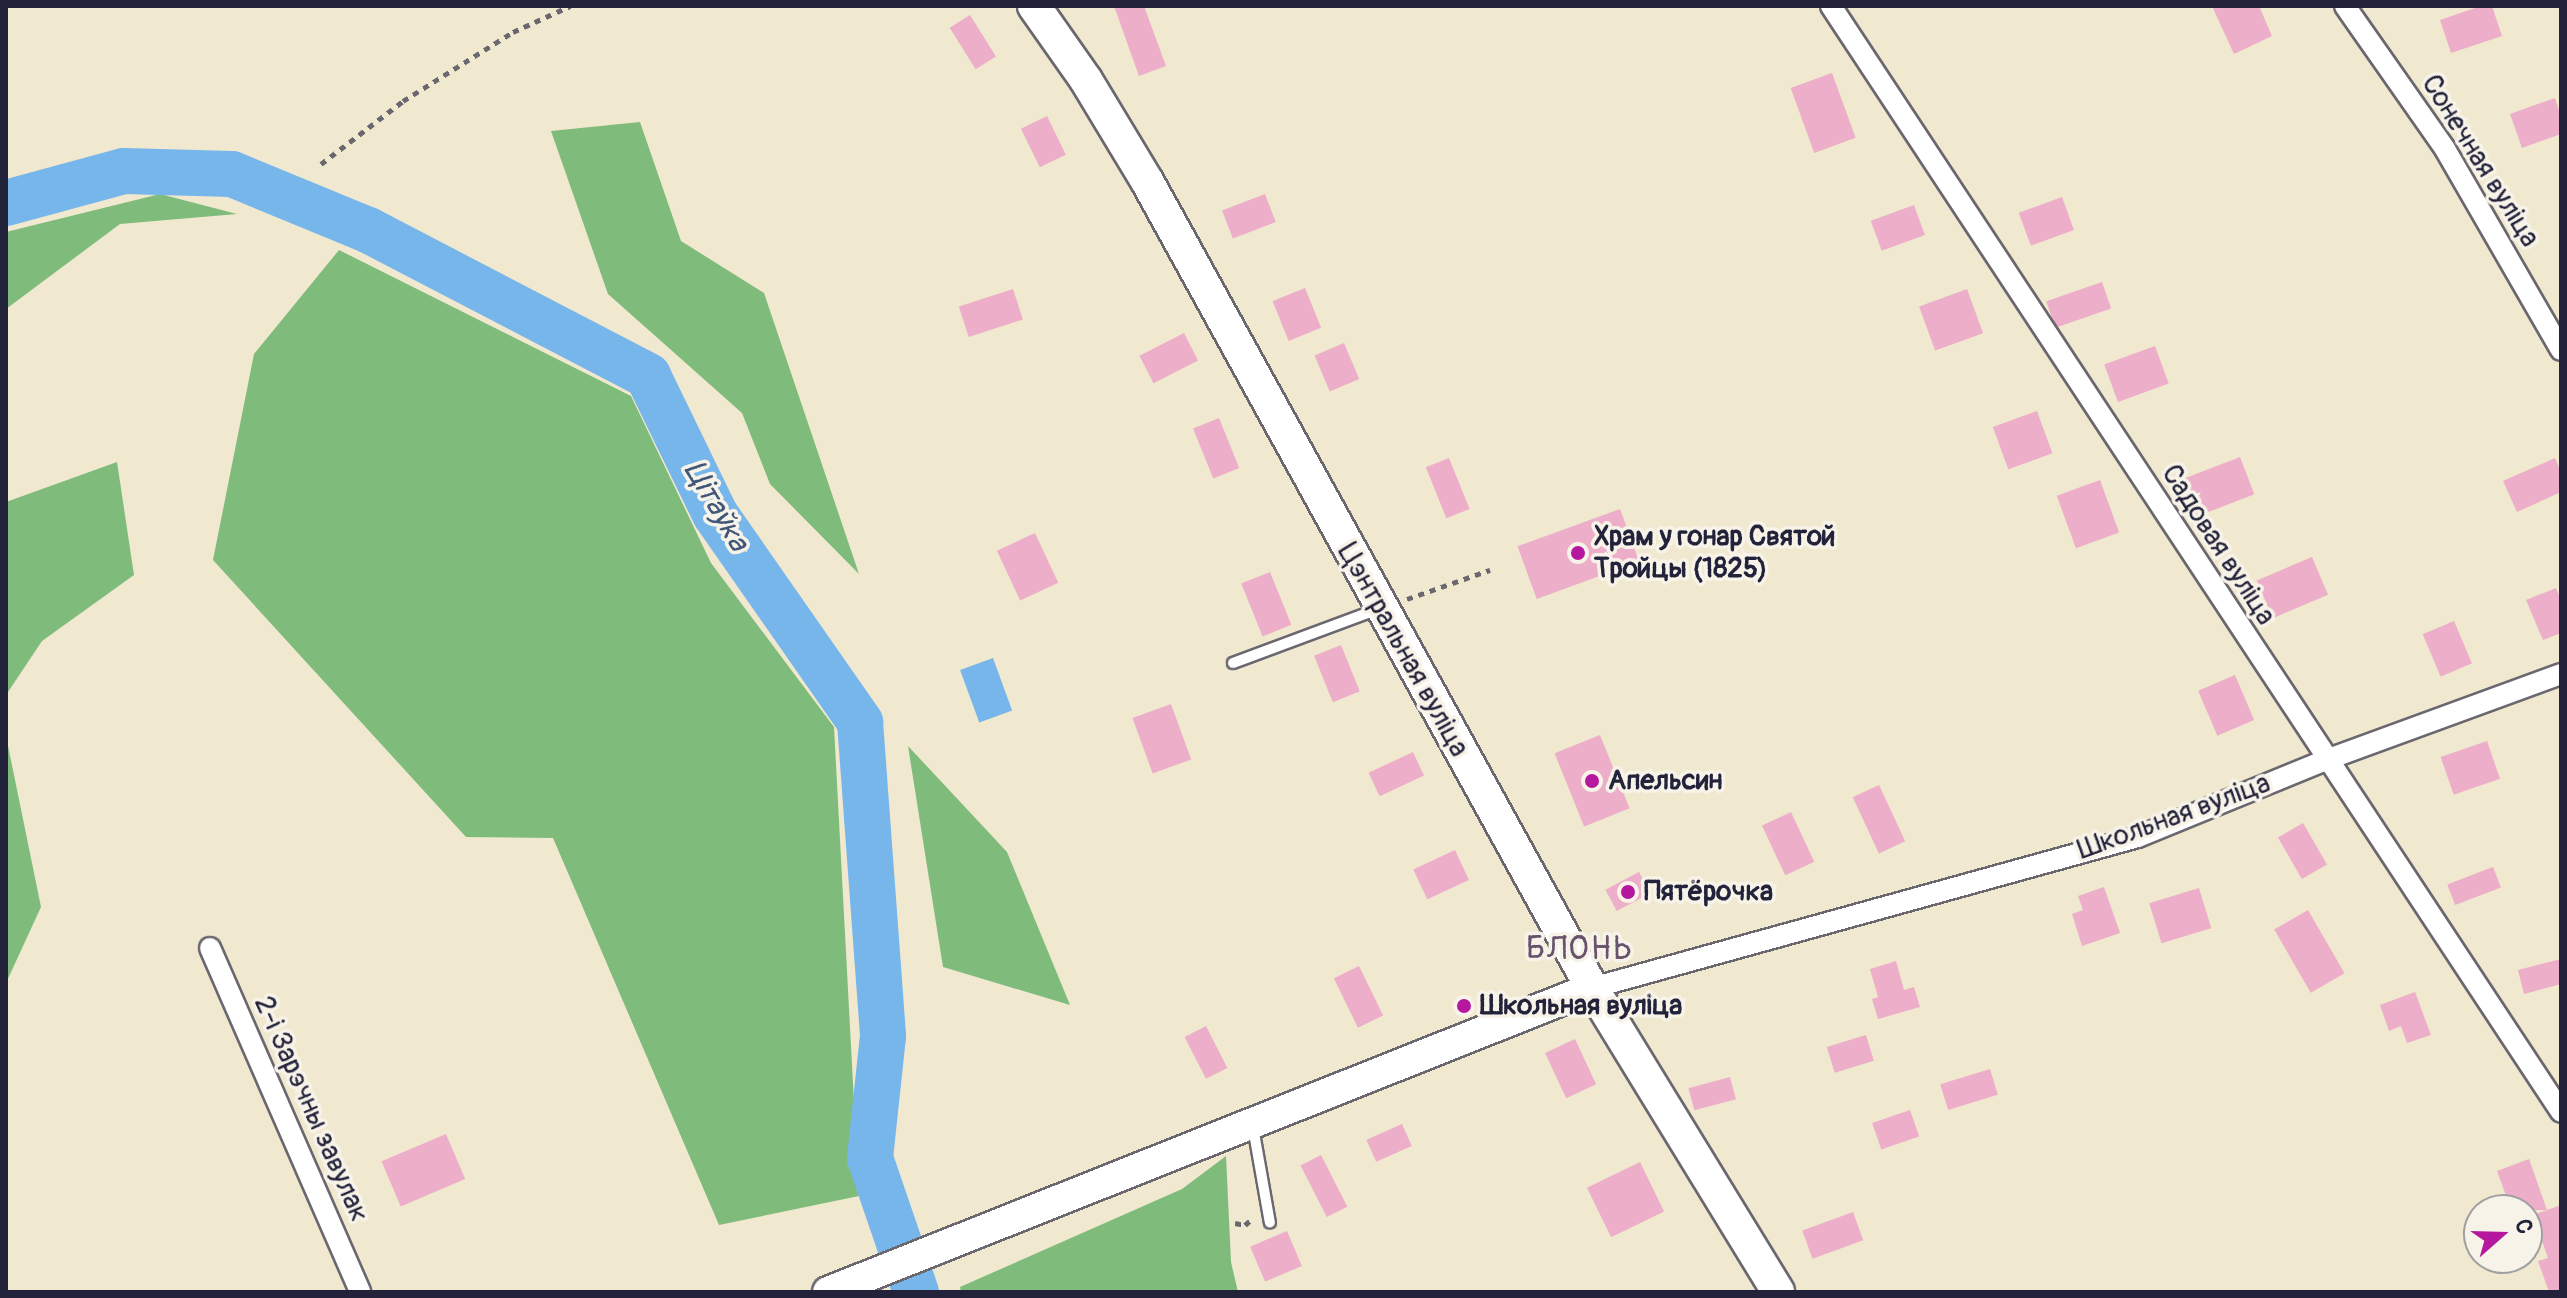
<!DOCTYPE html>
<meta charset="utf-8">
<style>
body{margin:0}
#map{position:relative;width:2567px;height:1298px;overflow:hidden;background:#f1e8d0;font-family:Pangolin,sans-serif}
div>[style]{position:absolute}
.forest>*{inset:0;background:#7fbc7c}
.water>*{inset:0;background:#76b6ea;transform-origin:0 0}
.river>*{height:46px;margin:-23px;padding:0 23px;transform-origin:23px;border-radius:23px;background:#76b6ea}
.building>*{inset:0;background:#ecaec8;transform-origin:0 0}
.path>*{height:5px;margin-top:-2.5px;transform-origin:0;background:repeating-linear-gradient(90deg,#6a676f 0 6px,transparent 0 12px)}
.roads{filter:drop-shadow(2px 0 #6a676f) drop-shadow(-2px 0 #6a676f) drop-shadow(0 2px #6a676f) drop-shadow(0 -2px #6a676f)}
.service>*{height:10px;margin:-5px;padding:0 5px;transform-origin:5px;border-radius:5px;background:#fff}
.minor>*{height:20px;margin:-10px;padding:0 10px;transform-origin:10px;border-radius:10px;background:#fff}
.secondary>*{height:30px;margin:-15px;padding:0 15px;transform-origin:15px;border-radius:15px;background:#fff}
.primary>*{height:32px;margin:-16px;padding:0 16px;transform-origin:16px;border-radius:16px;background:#fff}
.dots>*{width:22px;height:22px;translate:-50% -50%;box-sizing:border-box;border:4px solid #f7f3e8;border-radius:50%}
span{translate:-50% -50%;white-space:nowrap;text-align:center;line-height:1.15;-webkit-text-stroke:7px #f7f3e8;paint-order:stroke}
.street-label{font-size:28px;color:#22223b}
.poi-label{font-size:28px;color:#22223b;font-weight:700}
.left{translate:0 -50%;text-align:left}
.water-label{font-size:30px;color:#3f5678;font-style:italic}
.quarter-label{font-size:32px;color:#69536c;letter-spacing:2px}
.frame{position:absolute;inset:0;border:8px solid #22223b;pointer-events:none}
.north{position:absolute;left:2463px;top:1194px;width:80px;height:80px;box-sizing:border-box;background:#f7f3e8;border:2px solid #a29fa3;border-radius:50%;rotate:70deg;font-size:22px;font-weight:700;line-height:32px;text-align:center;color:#22223b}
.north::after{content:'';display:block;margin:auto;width:28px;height:36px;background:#b5179e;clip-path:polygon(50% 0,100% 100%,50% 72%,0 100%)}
</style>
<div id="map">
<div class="forest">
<i style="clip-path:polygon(640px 122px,681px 241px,764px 293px,859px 574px,770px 484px,742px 413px,608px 294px,551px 131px)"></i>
<i style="clip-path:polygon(160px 194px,237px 214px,120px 224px,6px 309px,6px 232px)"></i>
<i style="clip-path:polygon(339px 250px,631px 396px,711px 563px,834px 727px,859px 1196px,719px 1225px,553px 838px,466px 837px,213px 560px,254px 354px)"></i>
<i style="clip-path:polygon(117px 462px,134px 575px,42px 641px,6px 695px,6px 502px)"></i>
<i style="clip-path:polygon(6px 736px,41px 907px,6px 983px)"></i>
<i style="clip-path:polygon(908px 746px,1007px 852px,1070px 1005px,943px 967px)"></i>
<i style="clip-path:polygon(1226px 1156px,1231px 1262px,1238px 1292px,961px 1292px,960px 1287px,1182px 1189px)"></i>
</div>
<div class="water">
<i style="left:993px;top:658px;width:56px;height:35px;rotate:70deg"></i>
</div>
<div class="river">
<i style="left:6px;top:203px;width:122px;rotate:-15.2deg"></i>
<i style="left:124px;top:171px;width:108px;rotate:1.6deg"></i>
<i style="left:232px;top:174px;width:147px;rotate:22.4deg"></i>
<i style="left:368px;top:230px;width:316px;rotate:27.5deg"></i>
<i style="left:648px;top:376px;width:153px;rotate:64.1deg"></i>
<i style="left:715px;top:514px;width:254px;rotate:55.1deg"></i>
<i style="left:860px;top:722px;width:315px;rotate:85.8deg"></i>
<i style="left:883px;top:1036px;width:123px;rotate:96.1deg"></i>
<i style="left:870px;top:1158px;width:142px;rotate:71.1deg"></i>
</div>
<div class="building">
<i style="clip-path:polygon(1114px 6px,1144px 6px,1166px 66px,1139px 76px)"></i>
<i style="clip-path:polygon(2212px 6px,2259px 6px,2272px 36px,2234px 54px)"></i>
<i style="clip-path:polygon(2481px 6px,2492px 6px,2502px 36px,2451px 53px,2440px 20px)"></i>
<i style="left:970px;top:15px;width:49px;height:24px;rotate:58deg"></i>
<i style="left:1832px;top:73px;width:69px;height:44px;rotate:70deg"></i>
<i style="clip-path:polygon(2555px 98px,2561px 116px,2561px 134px,2522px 148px,2510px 114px)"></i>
<i style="left:1047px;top:116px;width:43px;height:29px;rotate:64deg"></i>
<i style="left:1265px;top:194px;width:30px;height:46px;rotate:69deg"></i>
<i style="left:2062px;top:197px;width:35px;height:46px;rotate:70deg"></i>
<i style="left:1914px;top:205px;width:32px;height:46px;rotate:70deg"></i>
<i style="left:2102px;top:282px;width:28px;height:59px;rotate:71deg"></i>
<i style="left:1305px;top:288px;width:43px;height:35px;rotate:68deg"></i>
<i style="left:1013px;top:289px;width:32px;height:57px;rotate:72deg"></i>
<i style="left:1967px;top:289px;width:47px;height:51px;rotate:70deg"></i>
<i style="left:1184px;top:333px;width:31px;height:50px;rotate:63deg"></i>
<i style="left:1344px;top:343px;width:39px;height:32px;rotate:67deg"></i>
<i style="left:2155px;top:346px;width:40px;height:54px;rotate:70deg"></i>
<i style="left:2037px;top:411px;width:45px;height:47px;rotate:70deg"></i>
<i style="left:1219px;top:418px;width:54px;height:28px;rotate:68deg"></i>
<i style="left:2240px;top:457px;width:40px;height:66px;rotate:69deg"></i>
<i style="left:1449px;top:458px;width:55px;height:25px;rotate:68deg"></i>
<i style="clip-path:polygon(2555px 458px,2561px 472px,2561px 492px,2517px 512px,2503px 481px)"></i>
<i style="left:2100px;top:480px;width:56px;height:46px;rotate:70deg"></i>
<i style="left:1620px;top:509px;width:56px;height:109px;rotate:70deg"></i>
<i style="left:1035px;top:533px;width:55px;height:42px;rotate:65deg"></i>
<i style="left:2312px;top:557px;width:41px;height:60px;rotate:67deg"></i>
<i style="left:1270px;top:572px;width:57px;height:31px;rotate:68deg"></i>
<i style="clip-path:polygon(2556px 588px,2561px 600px,2561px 633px,2543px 640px,2526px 600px)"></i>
<i style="left:2454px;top:621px;width:46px;height:34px;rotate:67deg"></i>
<i style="left:1341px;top:645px;width:50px;height:29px;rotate:68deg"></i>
<i style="left:2235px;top:675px;width:49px;height:40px;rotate:67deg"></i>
<i style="left:1171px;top:704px;width:59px;height:41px;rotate:70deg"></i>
<i style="left:1600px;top:735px;width:79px;height:49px;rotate:68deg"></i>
<i style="left:2487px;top:741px;width:40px;height:49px;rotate:71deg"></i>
<i style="left:1413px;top:752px;width:26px;height:49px;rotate:65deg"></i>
<i style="left:1879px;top:785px;width:62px;height:29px;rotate:65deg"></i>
<i style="left:1791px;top:812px;width:55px;height:32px;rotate:65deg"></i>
<i style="left:2303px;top:823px;width:48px;height:29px;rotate:60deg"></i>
<i style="left:1455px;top:850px;width:33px;height:46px;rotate:65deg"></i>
<i style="left:2493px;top:867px;width:22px;height:49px;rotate:69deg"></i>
<i style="left:1639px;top:872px;width:24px;height:38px;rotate:62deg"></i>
<i style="clip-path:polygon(2104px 887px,2120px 933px,2082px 946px,2072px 914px,2083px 910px,2078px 896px)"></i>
<i style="left:2199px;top:888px;width:42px;height:52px;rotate:73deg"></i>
<i style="left:2308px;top:910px;width:73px;height:39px;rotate:60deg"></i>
<i style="clip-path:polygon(2561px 959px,2561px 984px,2524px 994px,2518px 970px)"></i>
<i style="clip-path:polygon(1896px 961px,1904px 990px,1914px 987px,1920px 1007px,1878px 1019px,1872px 999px,1878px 997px,1870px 969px)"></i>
<i style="left:1359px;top:966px;width:55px;height:28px;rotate:64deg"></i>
<i style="clip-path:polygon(2415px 992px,2431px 1035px,2407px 1043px,2401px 1026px,2389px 1031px,2380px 1005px)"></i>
<i style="left:1206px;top:1026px;width:47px;height:24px;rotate:63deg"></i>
<i style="left:1866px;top:1035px;width:27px;height:41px;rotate:73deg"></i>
<i style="left:1575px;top:1039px;width:50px;height:33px;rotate:65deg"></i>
<i style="left:1990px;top:1069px;width:27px;height:52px;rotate:73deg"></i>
<i style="left:1730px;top:1077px;width:23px;height:43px;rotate:75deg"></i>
<i style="left:1910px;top:1110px;width:28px;height:40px;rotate:71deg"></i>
<i style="left:1402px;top:1124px;width:24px;height:39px;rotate:66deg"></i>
<i style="left:446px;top:1134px;width:49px;height:70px;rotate:67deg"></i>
<i style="left:1321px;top:1155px;width:58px;height:23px;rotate:63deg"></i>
<i style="clip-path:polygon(2529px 1159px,2547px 1210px,2518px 1210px,2514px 1199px,2508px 1201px,2497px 1171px)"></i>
<i style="left:1640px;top:1162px;width:55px;height:59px;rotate:64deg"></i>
<i style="clip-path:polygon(2561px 1205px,2561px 1292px,2549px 1292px,2538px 1261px,2548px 1258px,2533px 1215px)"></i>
<i style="left:1853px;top:1212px;width:30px;height:54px;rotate:70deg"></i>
<i style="left:1287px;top:1231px;width:38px;height:40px;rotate:67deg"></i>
</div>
<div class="path">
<i style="left:321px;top:164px;width:103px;rotate:-37.5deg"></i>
<i style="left:403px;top:101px;width:130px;rotate:-32.1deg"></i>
<i style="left:513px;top:32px;width:63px;rotate:-24.5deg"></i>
<i style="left:1407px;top:599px;width:88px;rotate:-19.3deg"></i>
<i style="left:1235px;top:1223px;width:10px;rotate:11deg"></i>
<i style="left:1245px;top:1225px;width:9px;rotate:-41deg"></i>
</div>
<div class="roads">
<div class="service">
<i style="left:1233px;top:663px;width:155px;rotate:-20.4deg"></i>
<i style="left:1253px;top:1127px;width:97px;rotate:80deg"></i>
</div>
<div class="minor">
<i style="left:1831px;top:6px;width:1325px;rotate:56.57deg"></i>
<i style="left:2345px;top:6px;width:174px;rotate:55deg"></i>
<i style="left:2445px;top:149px;width:232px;rotate:60deg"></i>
<i style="left:210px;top:948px;width:375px;rotate:66.4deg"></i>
<i style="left:1592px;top:988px;width:566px;rotate:-15.46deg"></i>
<i style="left:2138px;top:837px;width:203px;rotate:-22.3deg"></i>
<i style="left:2326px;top:760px;width:250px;rotate:-20.1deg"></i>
</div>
<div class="secondary">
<i style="left:828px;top:1292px;width:822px;rotate:-21.7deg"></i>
</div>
<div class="primary">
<i style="left:1034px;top:6px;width:90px;rotate:54.9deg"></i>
<i style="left:1086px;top:80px;width:118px;rotate:58.9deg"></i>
<i style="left:1147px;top:181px;width:922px;rotate:61.13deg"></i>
<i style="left:1592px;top:988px;width:356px;rotate:58.5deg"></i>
</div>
</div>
<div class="dots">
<i style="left:1578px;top:553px;background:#b5179e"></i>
<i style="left:1592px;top:781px;background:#b5179e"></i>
<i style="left:1628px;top:892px;background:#b5179e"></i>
<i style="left:1464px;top:1006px;background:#b5179e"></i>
</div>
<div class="street-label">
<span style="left:2480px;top:161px;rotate:58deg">Сонечная вуліца</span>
<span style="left:2218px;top:545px;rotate:57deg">Садовая вуліца</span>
<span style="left:1403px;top:650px;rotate:61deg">Цэнтральная вуліца</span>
<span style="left:2174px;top:817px;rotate:-20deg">Школьная вуліца</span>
<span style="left:311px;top:1109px;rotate:66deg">2-і Зарэчны завулак</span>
</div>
<div class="poi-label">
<span class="left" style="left:1594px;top:553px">Храм у гонар Святой<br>Тройцы (1825)</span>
<span class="left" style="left:1608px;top:781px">Апельсин</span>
<span class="left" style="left:1644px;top:892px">Пятёрочка</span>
<span class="left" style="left:1480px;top:1006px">Школьная вуліца</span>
</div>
<div class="water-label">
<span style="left:716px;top:506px;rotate:60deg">Цітаўка</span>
</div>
<div class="quarter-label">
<span style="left:1580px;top:949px">БЛОНЬ</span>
</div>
<div class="frame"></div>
<div class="north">С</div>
</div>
